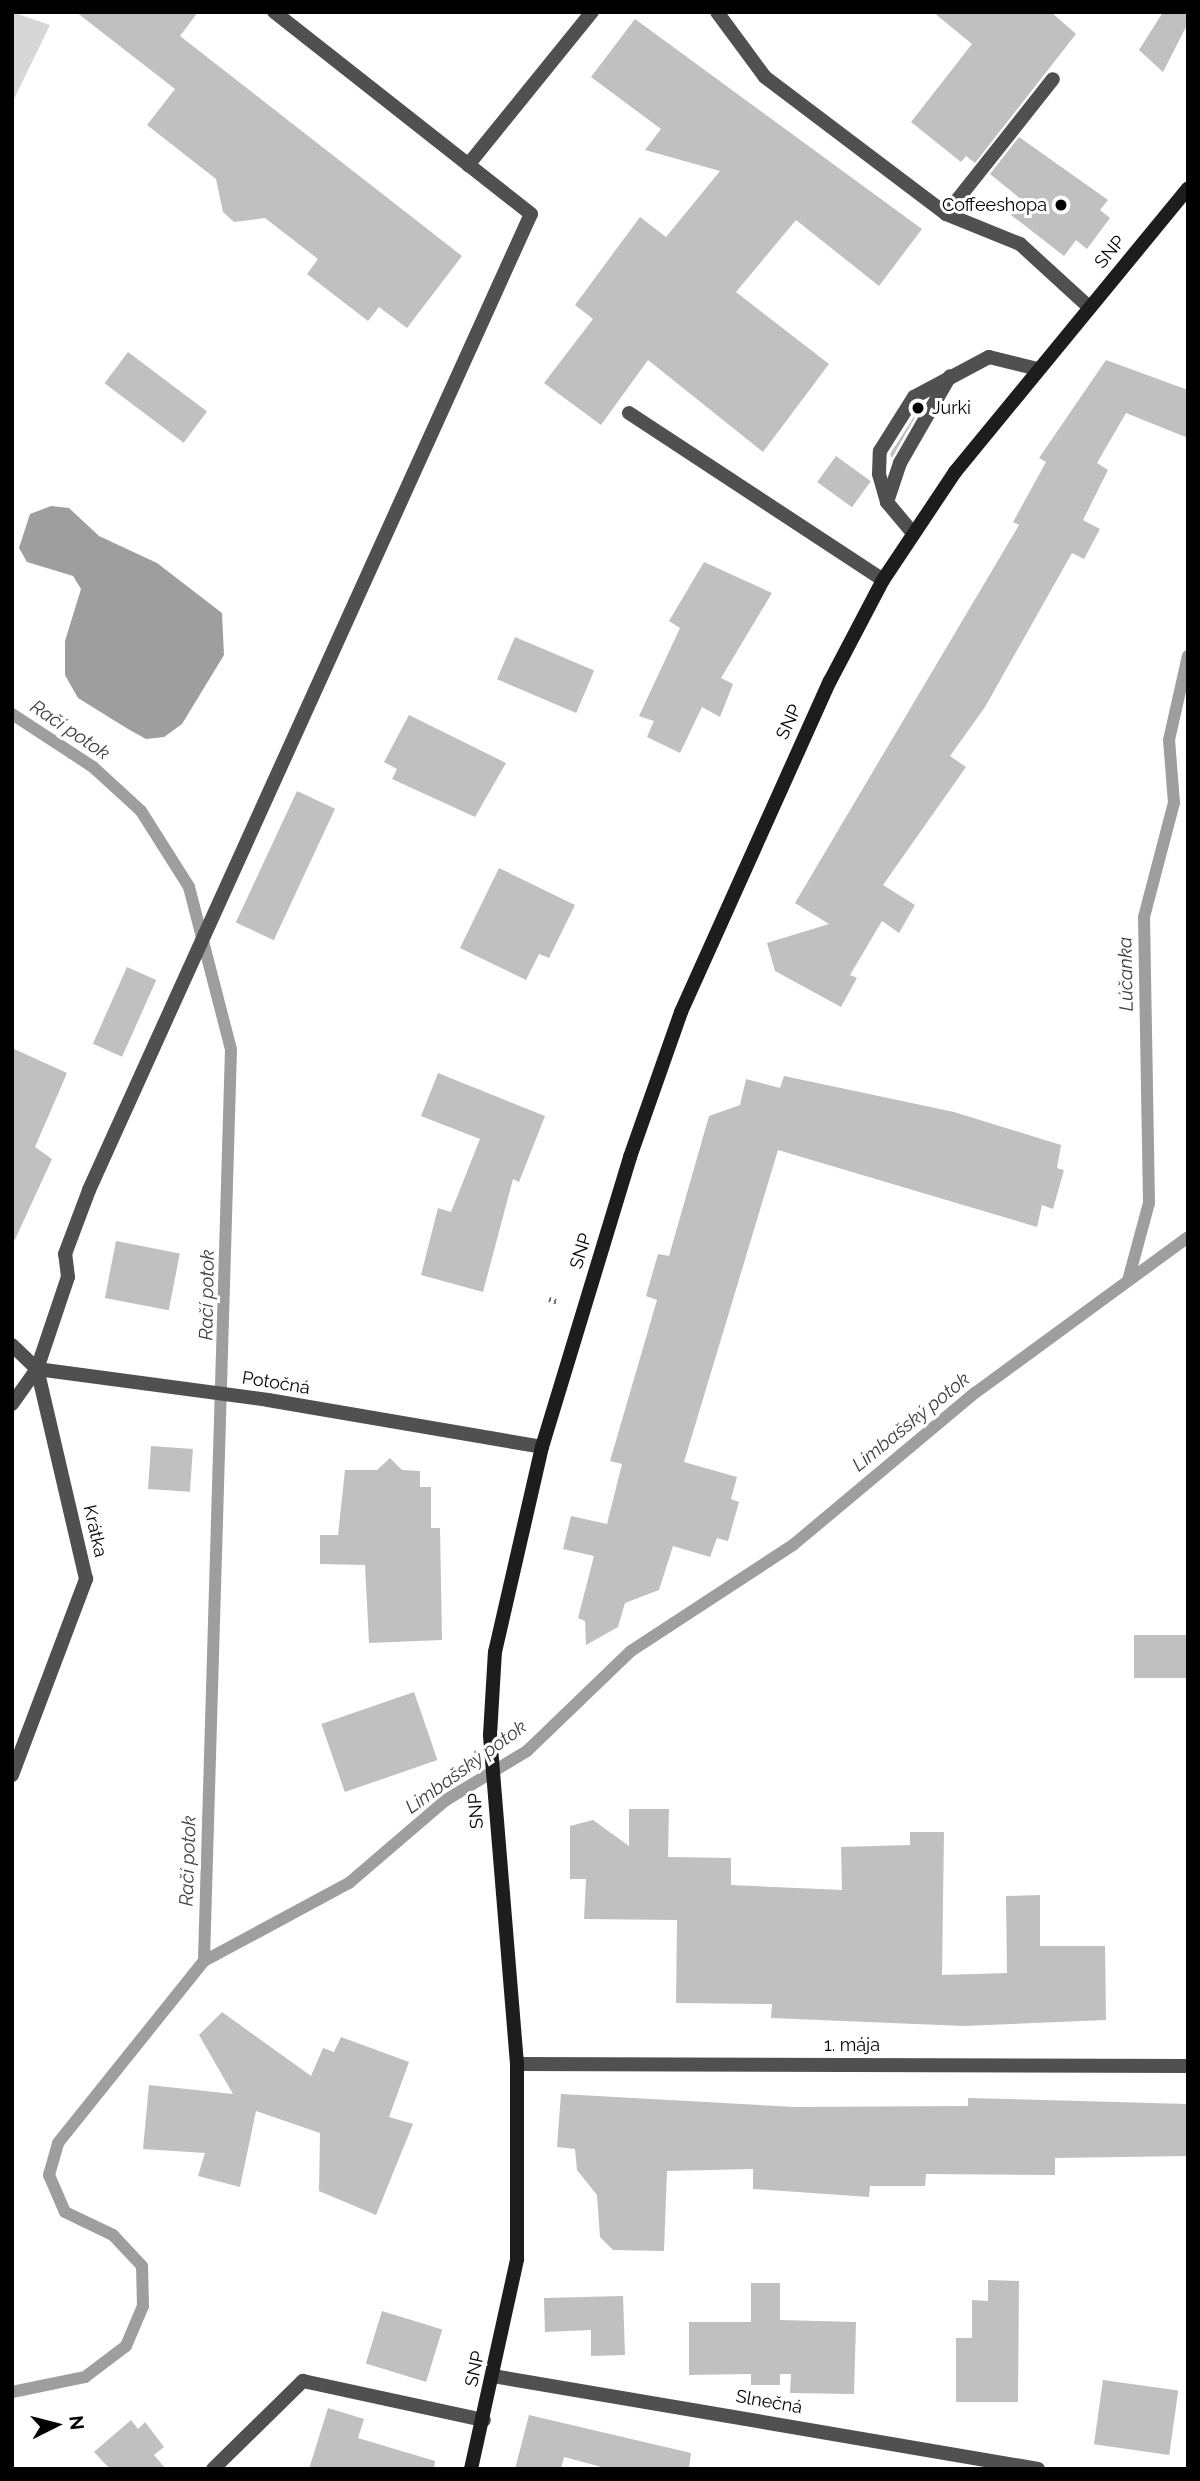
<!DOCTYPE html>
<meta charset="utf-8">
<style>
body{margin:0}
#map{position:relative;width:1200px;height:2481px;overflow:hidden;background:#fff;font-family:Raleway,sans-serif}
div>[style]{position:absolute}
.green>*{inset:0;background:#d7d7d7}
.water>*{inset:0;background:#9e9e9e}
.stream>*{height:12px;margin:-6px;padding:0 6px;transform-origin:6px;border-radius:6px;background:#9e9e9e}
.building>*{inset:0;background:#c0c0c0;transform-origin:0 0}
.path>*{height:4.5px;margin-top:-2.25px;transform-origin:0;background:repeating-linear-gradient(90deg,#727272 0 2px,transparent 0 5.5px)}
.lane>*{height:14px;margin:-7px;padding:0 7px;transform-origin:7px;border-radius:7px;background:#505050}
.street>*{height:14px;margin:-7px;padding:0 7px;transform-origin:7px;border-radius:7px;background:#505050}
.secondary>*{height:14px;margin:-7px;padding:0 7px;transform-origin:7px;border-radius:7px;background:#1d1d1d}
.dots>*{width:19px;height:19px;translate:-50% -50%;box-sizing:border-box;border:4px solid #fff;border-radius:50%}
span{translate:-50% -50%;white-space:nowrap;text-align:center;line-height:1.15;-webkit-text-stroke:6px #fff;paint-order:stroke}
.poi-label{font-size:18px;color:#000}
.right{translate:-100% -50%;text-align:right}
.left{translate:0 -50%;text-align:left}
.street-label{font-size:18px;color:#000}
.water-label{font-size:19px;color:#3f3f3f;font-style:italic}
.frame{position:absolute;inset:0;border:14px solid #000;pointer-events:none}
.north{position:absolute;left:21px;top:2390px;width:70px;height:70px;-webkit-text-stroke:5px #fff;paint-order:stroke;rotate:84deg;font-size:19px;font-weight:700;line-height:28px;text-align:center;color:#000}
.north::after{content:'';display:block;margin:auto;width:24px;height:32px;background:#000;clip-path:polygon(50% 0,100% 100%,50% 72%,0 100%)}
</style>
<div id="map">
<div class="green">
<i style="clip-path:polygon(12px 12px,50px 25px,12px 103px)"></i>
</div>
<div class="water">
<i style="clip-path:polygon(51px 506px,69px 508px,99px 536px,157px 563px,222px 613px,224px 655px,182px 724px,164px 737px,146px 739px,128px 729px,78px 698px,65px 675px,65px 641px,81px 589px,73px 576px,27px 562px,19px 548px,30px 514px)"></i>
</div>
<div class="stream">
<i style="left:12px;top:714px;width:97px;rotate:33.2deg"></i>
<i style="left:93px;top:767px;width:65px;rotate:42.5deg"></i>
<i style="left:141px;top:811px;width:90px;rotate:57.7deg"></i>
<i style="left:189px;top:887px;width:167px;rotate:75.5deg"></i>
<i style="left:231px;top:1049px;width:912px;rotate:91.7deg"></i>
<i style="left:1129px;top:1277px;width:77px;rotate:-74.9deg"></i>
<i style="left:1149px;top:1203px;width:286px;rotate:-91deg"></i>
<i style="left:1144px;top:917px;width:118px;rotate:-75.3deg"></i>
<i style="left:1174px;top:803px;width:63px;rotate:-94.5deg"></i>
<i style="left:1169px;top:740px;width:86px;rotate:-77.3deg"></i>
<i style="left:12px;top:2392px;width:75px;rotate:-11.6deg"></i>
<i style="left:85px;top:2377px;width:51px;rotate:-37.1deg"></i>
<i style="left:126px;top:2346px;width:43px;rotate:-67deg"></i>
<i style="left:143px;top:2306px;width:40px;rotate:-91.4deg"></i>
<i style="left:142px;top:2266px;width:42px;rotate:-133.1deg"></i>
<i style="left:113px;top:2235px;width:53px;rotate:-154.4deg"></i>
<i style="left:65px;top:2212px;width:40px;rotate:-113.4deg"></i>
<i style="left:49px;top:2175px;width:33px;rotate:-74deg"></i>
<i style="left:58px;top:2143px;width:233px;rotate:-51.3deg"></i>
<i style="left:204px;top:1961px;width:165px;rotate:-28.3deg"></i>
<i style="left:349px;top:1883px;width:128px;rotate:-40.6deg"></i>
<i style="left:446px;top:1800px;width:95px;rotate:-31.2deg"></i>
<i style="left:527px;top:1751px;width:144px;rotate:-43.9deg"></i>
<i style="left:631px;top:1651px;width:194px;rotate:-33.2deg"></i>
<i style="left:793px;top:1545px;width:237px;rotate:-39.9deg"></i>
<i style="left:975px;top:1393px;width:264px;rotate:-36.2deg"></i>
</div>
<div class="building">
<i style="clip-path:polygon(76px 12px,198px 12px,180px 36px,462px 256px,407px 328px,379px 307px,368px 321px,307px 274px,318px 259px,265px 218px,234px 222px,223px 212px,216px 179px,147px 125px,175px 89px)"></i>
<i style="clip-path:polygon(933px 12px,1051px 12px,1076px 34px,975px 163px,966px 156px,961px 162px,911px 122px,972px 44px)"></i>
<i style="clip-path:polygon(1163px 12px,1188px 12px,1188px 23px,1163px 72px,1139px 50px)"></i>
<i style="clip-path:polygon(635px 19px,922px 229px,879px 286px,796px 220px,736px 292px,829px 364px,763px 452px,648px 360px,601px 425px,544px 383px,593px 319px,575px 305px,640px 217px,666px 237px,720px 171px,645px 150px,661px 129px,591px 77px)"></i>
<i style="clip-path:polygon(1019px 137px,1108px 200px,1100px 210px,1110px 218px,1087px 249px,1076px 240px,1064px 256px,1011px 215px,1022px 200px,990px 174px)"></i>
<i style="left:128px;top:352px;width:99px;height:39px;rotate:37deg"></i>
<i style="clip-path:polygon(1106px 360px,1188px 390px,1188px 438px,1126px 413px,1097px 463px,1108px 470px,1083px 520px,1100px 529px,1084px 559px,1072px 553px,985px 707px,950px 756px,966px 767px,883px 885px,915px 905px,899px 933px,882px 921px,850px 975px,857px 978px,841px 1007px,775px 971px,767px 943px,829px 924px,795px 903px,1019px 525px,1013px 522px,1046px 462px,1039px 458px)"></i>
<i style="clip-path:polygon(923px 403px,892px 458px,890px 454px)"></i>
<i style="left:836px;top:456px;width:43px;height:32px;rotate:36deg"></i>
<i style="clip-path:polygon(704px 562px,772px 593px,721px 678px,733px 684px,720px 717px,702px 707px,680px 753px,647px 737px,654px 721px,639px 716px,680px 628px,669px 621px)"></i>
<i style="left:515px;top:637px;width:86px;height:46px;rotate:23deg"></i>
<i style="clip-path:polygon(409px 715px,506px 763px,475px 817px,392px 779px,397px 769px,384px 762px)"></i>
<i style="left:297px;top:791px;width:42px;height:145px;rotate:25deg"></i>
<i style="clip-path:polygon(499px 868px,575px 905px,549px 958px,539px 954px,526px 980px,460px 948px)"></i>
<i style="left:127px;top:967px;width:32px;height:84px;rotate:24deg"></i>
<i style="clip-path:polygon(12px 1048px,67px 1073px,35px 1147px,52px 1159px,12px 1246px)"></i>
<i style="clip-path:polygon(438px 1073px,545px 1116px,519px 1182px,513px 1179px,483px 1292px,421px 1275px,438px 1208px,451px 1212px,480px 1139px,421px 1116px)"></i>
<i style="clip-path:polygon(784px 1076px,954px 1112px,1061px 1145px,1057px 1168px,1064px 1170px,1053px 1209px,1042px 1205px,1037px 1227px,778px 1150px,684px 1462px,737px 1477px,731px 1499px,739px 1502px,728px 1541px,717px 1538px,710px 1557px,673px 1546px,659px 1590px,625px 1603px,618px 1627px,586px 1645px,585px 1621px,578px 1618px,594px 1556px,563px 1549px,571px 1516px,607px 1524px,622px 1464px,610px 1461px,657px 1300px,646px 1296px,658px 1254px,669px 1256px,709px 1116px,740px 1105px,746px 1079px,780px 1088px)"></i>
<i style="left:116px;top:1241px;width:65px;height:58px;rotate:11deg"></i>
<i style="left:151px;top:1446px;width:42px;height:43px;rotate:4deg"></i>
<i style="clip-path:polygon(390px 1458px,402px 1470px,420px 1471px,420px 1487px,431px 1487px,431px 1528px,440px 1528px,442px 1640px,369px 1643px,365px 1565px,320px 1564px,320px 1535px,338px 1535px,345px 1470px,377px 1470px)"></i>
<i style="left:1134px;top:1635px;width:54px;height:43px"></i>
<i style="left:414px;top:1692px;width:72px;height:98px;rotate:71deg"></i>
<i style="clip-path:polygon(629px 1809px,669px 1809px,668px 1857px,731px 1858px,731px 1885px,842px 1890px,841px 1847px,910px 1845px,910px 1832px,944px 1832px,942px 1975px,1007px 1973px,1006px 1896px,1040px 1895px,1040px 1946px,1105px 1946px,1106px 2020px,964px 2026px,771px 2018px,772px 2004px,676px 2003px,677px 1920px,584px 1919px,586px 1879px,570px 1879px,570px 1826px,593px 1820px,629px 1846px)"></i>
<i style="clip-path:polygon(222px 2012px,311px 2076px,323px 2048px,334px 2052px,341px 2037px,409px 2062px,389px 2117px,413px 2124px,376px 2215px,319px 2191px,320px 2133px,256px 2111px,240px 2187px,198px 2176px,205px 2153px,143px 2149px,149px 2085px,233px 2094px,199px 2035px)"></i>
<i style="clip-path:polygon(561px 2094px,795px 2107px,968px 2106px,968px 2098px,1188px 2104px,1188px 2156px,1055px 2158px,1055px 2175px,926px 2174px,925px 2186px,870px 2186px,869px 2197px,753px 2189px,753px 2169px,667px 2171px,664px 2251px,613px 2250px,600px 2237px,597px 2195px,577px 2170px,575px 2149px,557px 2147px)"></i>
<i style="clip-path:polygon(988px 2280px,1019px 2281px,1018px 2402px,956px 2402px,956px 2338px,972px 2338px,972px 2300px,988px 2301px)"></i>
<i style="clip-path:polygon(751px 2283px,780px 2283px,780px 2320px,856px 2322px,854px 2394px,790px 2393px,791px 2374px,780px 2374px,780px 2385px,751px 2385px,751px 2374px,689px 2375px,689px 2322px,751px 2322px)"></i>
<i style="clip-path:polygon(623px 2296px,625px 2355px,591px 2356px,591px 2330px,545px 2332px,544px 2298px)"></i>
<i style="left:382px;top:2311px;width:63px;height:55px;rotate:17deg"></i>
<i style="left:1103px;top:2380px;width:76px;height:65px;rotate:8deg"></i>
<i style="clip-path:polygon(328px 2408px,364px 2419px,358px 2438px,435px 2461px,434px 2469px,309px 2469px)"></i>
<i style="clip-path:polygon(529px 2415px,691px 2453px,689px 2469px,609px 2469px,564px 2457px,561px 2469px,515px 2469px)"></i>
<i style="clip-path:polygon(131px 2420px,138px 2429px,145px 2422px,164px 2447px,154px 2455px,166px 2469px,110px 2469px,94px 2452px)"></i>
</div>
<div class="path">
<i style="left:549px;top:1299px;width:10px;rotate:17deg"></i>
</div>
<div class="lane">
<i style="left:717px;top:12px;width:81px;rotate:53.6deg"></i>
<i style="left:765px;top:77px;width:227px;rotate:37.1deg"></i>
<i style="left:946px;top:214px;width:80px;rotate:22.1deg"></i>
<i style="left:1020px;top:244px;width:93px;rotate:42.4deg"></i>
<i style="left:468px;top:165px;width:197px;rotate:-51deg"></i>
<i style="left:946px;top:214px;width:172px;rotate:-51.6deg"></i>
<i style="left:629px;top:413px;width:304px;rotate:33.3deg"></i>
<i style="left:887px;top:502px;width:41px;rotate:-71.6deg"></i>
<i style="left:900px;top:463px;width:100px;rotate:-60.1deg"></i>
<i style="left:912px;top:532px;width:39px;rotate:-130deg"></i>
<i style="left:887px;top:502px;width:29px;rotate:-106deg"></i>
<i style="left:879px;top:474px;width:23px;rotate:-88deg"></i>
<i style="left:880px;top:451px;width:64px;rotate:-57.8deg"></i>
<i style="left:914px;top:397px;width:85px;rotate:-28.1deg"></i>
<i style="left:989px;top:357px;width:50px;rotate:13.8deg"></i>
<i style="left:37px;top:1369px;width:97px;rotate:-71.4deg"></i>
<i style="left:68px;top:1277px;width:23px;rotate:-97deg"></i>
<i style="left:65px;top:1254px;width:68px;rotate:-69.4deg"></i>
<i style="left:89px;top:1190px;width:1071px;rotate:-65.64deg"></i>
<i style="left:531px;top:214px;width:327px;rotate:-141.8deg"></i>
<i style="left:213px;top:2469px;width:126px;rotate:-44.4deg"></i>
<i style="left:303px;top:2381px;width:185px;rotate:12.2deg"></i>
</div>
<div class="street">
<i style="left:12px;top:1345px;width:35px;rotate:44deg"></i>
<i style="left:37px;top:1369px;width:233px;rotate:7.6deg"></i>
<i style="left:268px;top:1400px;width:278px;rotate:9.7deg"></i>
<i style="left:12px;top:1404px;width:43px;rotate:-54.5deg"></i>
<i style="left:12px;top:1775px;width:210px;rotate:-69.3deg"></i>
<i style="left:86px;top:1579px;width:216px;rotate:-103.1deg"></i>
<i style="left:517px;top:2064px;width:671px;rotate:0.17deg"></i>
<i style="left:493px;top:2376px;width:553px;rotate:9.68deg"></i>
</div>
<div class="secondary">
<i style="left:471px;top:2469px;width:215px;rotate:-77.6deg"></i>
<i style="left:517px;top:2259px;width:195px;rotate:-90deg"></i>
<i style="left:517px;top:2064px;width:330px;rotate:-94.7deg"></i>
<i style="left:490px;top:1735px;width:83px;rotate:-86.6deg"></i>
<i style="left:495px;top:1652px;width:210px;rotate:-77.1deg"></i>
<i style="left:542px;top:1447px;width:303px;rotate:-73.1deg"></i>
<i style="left:630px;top:1157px;width:154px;rotate:-70.6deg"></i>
<i style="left:681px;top:1012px;width:363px;rotate:-65.8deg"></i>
<i style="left:830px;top:681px;width:114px;rotate:-62.3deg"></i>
<i style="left:883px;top:580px;width:130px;rotate:-56.3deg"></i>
<i style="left:955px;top:472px;width:367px;rotate:-50.6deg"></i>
</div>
<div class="dots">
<i style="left:1061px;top:205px;background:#000"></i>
<i style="left:918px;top:408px;background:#000"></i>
</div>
<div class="poi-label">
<span class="right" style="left:1047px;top:205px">Coffeeshopa</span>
<span class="left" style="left:932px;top:408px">Jurki</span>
</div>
<div class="street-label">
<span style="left:1110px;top:252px;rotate:-50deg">SNP</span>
<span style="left:789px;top:722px;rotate:-65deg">SNP</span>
<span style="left:581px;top:1251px;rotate:-73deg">SNP</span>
<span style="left:276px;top:1383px;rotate:9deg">Potočná</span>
<span style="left:95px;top:1531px;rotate:77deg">Krátka</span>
<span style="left:476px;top:1811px;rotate:-94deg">SNP</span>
<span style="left:852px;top:2045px">1. mája</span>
<span style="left:475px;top:2369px;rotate:-78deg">SNP</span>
<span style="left:769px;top:2402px;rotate:10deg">Slnečná</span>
</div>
<div class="water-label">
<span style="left:70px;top:730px;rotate:34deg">Račí potok</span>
<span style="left:1126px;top:974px;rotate:-91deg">Lúčanka</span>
<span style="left:207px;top:1295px;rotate:-89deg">Račí potok</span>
<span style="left:911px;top:1422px;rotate:-39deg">Limbašský potok</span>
<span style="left:466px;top:1767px;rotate:-36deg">Limbašský potok</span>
<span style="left:188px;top:1861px;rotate:-88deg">Račí potok</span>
</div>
<div class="frame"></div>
<div class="north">N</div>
</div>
